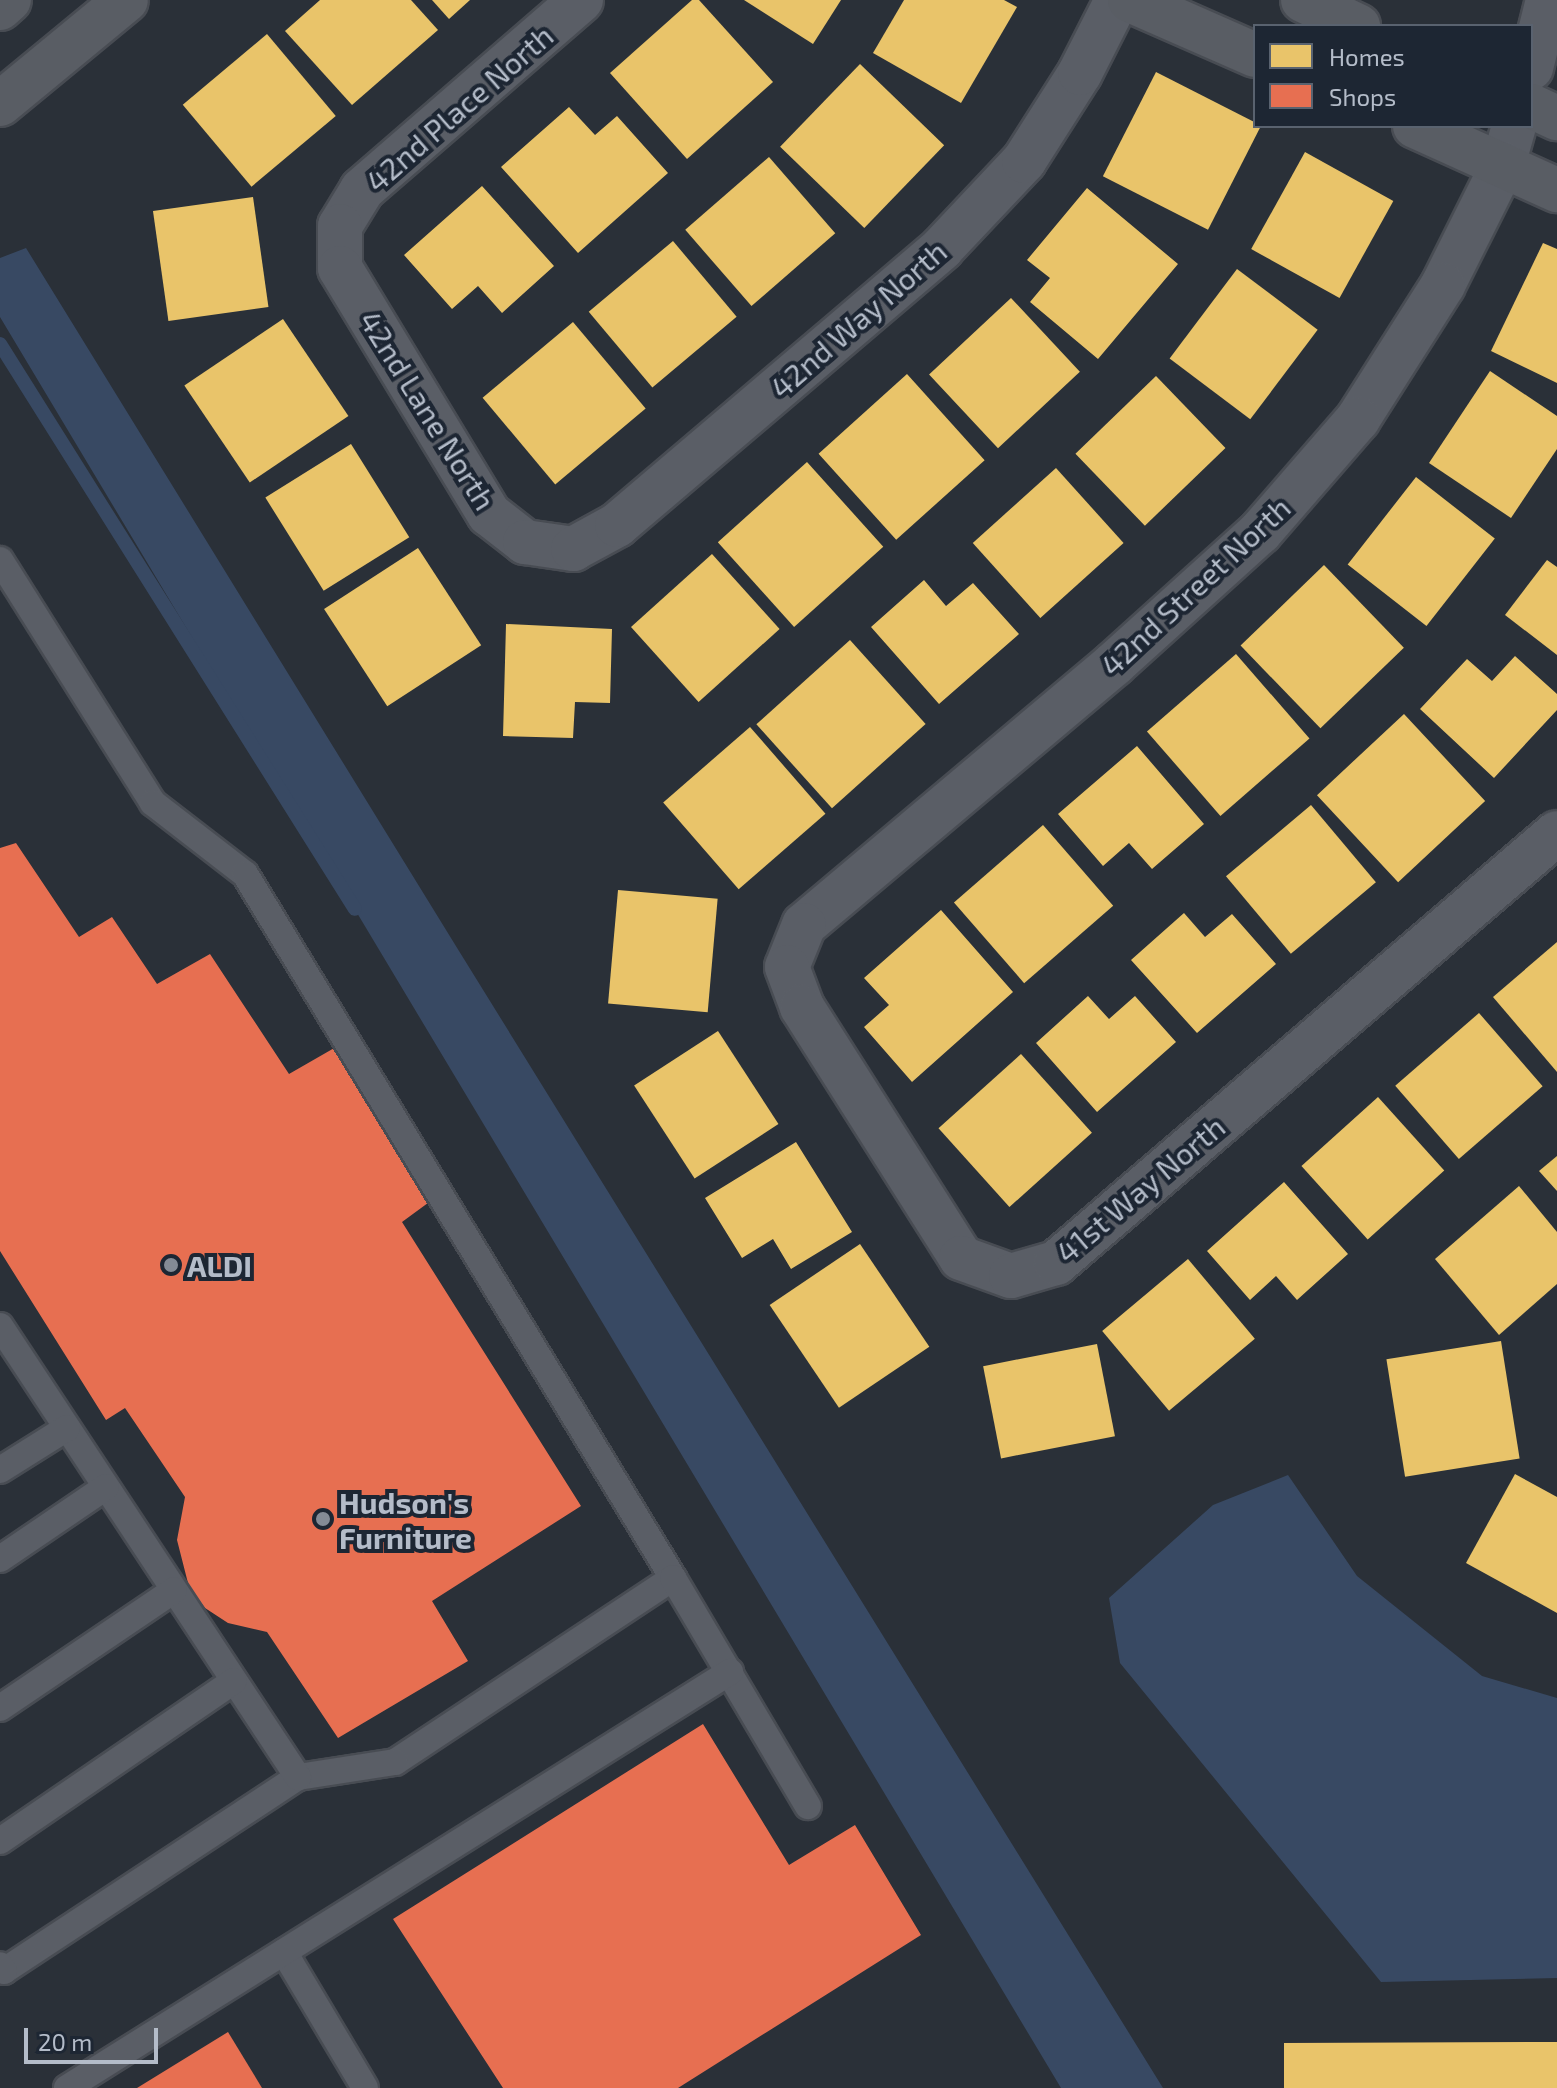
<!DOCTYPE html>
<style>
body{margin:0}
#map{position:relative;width:1557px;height:2088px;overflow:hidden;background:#2a3038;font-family:"Exo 2",sans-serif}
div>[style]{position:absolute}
.water>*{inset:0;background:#384963}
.homes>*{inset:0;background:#e9c46a;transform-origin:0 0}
.shops>*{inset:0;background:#e76f51}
.stream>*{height:14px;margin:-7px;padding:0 7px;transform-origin:7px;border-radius:7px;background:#384963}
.roads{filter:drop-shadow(2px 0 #484c53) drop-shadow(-2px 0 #484c53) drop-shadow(0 2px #484c53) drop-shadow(0 -2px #484c53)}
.lane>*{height:26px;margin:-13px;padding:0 13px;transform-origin:13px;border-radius:13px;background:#5a5e66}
.street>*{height:44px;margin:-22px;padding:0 22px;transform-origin:22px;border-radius:22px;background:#5a5e66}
.secondary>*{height:44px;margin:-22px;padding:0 22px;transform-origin:22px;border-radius:22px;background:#595d64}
.dots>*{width:22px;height:22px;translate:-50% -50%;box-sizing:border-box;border:4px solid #1d2633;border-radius:50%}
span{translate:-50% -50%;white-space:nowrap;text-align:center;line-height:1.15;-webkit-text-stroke:8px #1d2633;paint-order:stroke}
.street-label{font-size:30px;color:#b4bcc9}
.poi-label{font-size:30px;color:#b4bcc9;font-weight:700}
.left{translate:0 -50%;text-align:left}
.legend{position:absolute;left:1253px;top:24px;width:280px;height:104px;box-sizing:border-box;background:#1d2633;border:2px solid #59626f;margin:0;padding:10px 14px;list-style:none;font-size:24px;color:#b4bcc9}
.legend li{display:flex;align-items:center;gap:16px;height:40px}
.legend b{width:40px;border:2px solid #59626f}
.scale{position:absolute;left:24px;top:2028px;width:134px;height:36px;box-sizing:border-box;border:4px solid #b4bcc9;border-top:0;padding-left:10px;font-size:24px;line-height:28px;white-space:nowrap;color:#b4bcc9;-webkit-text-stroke:6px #1d2633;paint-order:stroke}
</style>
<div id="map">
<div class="water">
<i style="clip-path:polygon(26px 248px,459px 951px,1163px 2088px,1061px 2088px,0 317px,0 258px)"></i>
<i style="clip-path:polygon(1288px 1475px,1357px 1576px,1482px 1676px,1557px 1698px,1557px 1978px,1381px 1982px,1120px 1663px,1109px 1598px,1213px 1505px)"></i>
</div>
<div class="homes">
<i style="clip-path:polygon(320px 0,411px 0,438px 30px,352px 105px,285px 31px)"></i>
<i style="clip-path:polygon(432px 0,470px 0,449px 19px)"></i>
<i style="clip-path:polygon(692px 0,699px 0,773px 82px,687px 159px,610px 73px)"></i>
<i style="clip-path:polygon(744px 0,841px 0,813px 44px)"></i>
<i style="clip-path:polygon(904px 0,1004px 0,1017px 7px,961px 103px,873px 53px)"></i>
<i style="left:267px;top:34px;width:107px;height:110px;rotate:50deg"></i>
<i style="left:860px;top:64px;width:117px;height:115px;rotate:44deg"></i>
<i style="left:1156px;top:72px;width:118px;height:117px;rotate:27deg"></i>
<i style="clip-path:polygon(569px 107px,595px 135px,617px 116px,668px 173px,578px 253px,501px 167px)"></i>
<i style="left:1305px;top:152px;width:101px;height:111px;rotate:29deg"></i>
<i style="left:769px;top:157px;width:101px;height:111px;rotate:49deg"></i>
<i style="clip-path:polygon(482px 186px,554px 266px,502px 313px,478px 286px,452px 309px,404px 255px)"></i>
<i style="clip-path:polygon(1087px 188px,1178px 264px,1098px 359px,1030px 302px,1050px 278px,1027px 260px)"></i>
<i style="left:253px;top:197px;width:111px;height:101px;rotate:82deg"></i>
<i style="left:673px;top:241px;width:99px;height:110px;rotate:50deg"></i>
<i style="clip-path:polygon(1543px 243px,1557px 249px,1557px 383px,1491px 351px)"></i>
<i style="left:1237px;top:269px;width:101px;height:112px;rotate:37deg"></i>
<i style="left:1011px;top:298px;width:101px;height:112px;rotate:47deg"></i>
<i style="left:283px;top:319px;width:117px;height:119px;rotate:56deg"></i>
<i style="left:573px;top:322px;width:113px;height:118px;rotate:50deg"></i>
<i style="clip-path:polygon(1490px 371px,1557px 416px,1557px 449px,1511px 518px,1429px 463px)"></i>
<i style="left:907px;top:374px;width:116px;height:119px;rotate:48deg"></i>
<i style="left:1156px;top:376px;width:100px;height:112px;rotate:46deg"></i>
<i style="left:351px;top:444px;width:110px;height:101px;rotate:58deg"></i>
<i style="left:807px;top:462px;width:114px;height:120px;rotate:48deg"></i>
<i style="left:1056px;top:468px;width:101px;height:112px;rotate:48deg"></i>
<i style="left:1416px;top:477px;width:100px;height:111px;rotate:38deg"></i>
<i style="left:418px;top:548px;width:116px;height:112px;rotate:57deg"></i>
<i style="left:712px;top:554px;width:101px;height:109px;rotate:48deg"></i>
<i style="clip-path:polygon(1547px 560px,1557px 567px,1557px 655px,1505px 615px)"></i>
<i style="left:1324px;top:565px;width:115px;height:116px;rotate:46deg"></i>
<i style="clip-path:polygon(924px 580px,946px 606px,973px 583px,1019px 634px,939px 704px,871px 627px)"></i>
<i style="clip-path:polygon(506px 624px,612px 629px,610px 703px,575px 702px,573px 738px,503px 736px)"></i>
<i style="left:850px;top:640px;width:113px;height:126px;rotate:48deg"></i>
<i style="left:1236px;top:654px;width:112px;height:118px;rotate:49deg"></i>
<i style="clip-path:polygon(1515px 656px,1557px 694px,1557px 710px,1494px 778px,1420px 709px,1467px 659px,1492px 681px)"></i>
<i style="left:1404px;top:714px;width:119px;height:119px;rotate:47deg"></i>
<i style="left:750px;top:727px;width:115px;height:115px;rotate:49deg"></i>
<i style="clip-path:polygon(1137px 746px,1204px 824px,1152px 869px,1129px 843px,1103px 866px,1058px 814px)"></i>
<i style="left:1311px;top:805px;width:101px;height:111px;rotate:50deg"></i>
<i style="left:1043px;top:825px;width:107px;height:118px;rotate:49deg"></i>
<i style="left:618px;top:890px;width:100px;height:114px;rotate:5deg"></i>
<i style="clip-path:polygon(941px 910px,1013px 992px,912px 1082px,864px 1027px,889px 1005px,864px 978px)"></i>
<i style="clip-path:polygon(1184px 913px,1205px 937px,1232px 914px,1276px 964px,1197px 1033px,1131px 960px)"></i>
<i style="clip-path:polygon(1557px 942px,1557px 1072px,1493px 997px)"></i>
<i style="clip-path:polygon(1088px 996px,1109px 1019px,1135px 996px,1176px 1042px,1097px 1112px,1036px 1043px)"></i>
<i style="left:1479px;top:1013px;width:97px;height:111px;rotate:49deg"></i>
<i style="left:718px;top:1031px;width:111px;height:100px;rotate:57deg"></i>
<i style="left:1021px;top:1054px;width:106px;height:111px;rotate:48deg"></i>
<i style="left:1378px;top:1097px;width:99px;height:103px;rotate:48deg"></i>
<i style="clip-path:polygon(796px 1142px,852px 1232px,791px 1269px,773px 1239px,742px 1258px,705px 1198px)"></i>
<i style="clip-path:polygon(1557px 1156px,1557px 1191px,1539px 1171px)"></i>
<i style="clip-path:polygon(1284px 1182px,1348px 1254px,1297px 1300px,1276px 1276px,1250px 1300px,1207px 1251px)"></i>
<i style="clip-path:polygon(1519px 1186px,1557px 1232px,1557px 1284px,1499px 1335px,1435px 1259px)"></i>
<i style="left:860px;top:1244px;width:124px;height:109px;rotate:56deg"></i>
<i style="left:1188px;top:1259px;width:104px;height:112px;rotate:50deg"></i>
<i style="left:1501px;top:1341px;width:119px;height:116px;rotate:81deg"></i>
<i style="left:1097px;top:1344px;width:94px;height:116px;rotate:79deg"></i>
<i style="clip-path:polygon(1515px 1474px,1557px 1497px,1557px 1613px,1466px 1563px)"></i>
<i style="clip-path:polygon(1533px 2042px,1557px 2042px,1557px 2088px,1284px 2088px,1284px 2043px)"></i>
</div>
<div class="shops">
<i style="clip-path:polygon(16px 843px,79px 937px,112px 917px,157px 984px,210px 954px,289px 1074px,336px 1047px,432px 1200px,402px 1222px,581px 1506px,432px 1601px,468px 1661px,338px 1738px,267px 1632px,228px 1623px,205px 1608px,189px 1587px,177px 1540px,185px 1497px,125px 1408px,106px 1420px,0 1251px,0 848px)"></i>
<i style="clip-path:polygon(703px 1724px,789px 1865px,855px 1825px,921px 1935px,678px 2088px,503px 2088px,393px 1919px)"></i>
<i style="clip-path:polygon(228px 2032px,262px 2088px,137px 2088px)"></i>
</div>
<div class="stream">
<i style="left:0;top:344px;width:667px;rotate:57.86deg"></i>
</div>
<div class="roads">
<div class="lane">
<i style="left:0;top:560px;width:287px;rotate:57.8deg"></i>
<i style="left:153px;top:803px;width:116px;rotate:37.7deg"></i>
<i style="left:245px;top:874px;width:824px;rotate:58.7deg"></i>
<i style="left:673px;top:1578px;width:333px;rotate:146.5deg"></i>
<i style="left:395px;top:1762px;width:98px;rotate:171.2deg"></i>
<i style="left:298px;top:1777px;width:352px;rotate:146.6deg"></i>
<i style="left:4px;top:1971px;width:7px;rotate:-124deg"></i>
<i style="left:0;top:1326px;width:541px;rotate:56.55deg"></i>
<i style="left:0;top:1470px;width:79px;rotate:-32.1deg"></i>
<i style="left:0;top:1559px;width:128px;rotate:-34.2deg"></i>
<i style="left:673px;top:1578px;width:265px;rotate:59.4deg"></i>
<i style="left:0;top:1708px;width:210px;rotate:-34.1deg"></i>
<i style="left:0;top:1841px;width:283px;rotate:-34.4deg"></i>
<i style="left:284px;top:1952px;width:158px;rotate:59.2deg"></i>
<i style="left:67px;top:2088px;width:783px;rotate:-32.11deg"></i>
</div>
<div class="street">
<i style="left:581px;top:0;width:290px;rotate:139.1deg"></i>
<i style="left:362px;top:190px;width:42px;rotate:121.4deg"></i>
<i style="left:340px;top:226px;width:42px;rotate:90deg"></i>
<i style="left:340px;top:268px;width:288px;rotate:58.8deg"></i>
<i style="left:489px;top:514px;width:46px;rotate:37.9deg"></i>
<i style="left:525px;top:542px;width:49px;rotate:8.3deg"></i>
<i style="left:573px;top:549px;width:50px;rotate:-28.6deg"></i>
<i style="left:617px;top:525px;width:427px;rotate:-40.4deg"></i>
<i style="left:942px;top:248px;width:120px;rotate:-46.7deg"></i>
<i style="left:1024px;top:161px;width:104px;rotate:-57.5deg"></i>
<i style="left:1080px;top:73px;width:82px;rotate:-63.1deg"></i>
<i style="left:1531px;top:68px;width:70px;rotate:-76deg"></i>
<i style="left:1514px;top:126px;width:41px;rotate:105.8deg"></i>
<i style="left:1503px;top:165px;width:134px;rotate:116.6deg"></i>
<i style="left:1443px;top:285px;width:159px;rotate:122.4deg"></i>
<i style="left:1358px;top:419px;width:150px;rotate:130.9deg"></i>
<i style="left:1260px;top:532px;width:197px;rotate:137.9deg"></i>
<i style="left:1114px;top:664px;width:405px;rotate:139.9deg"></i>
<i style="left:804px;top:925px;width:45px;rotate:112deg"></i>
<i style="left:787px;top:967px;width:43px;rotate:69.4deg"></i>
<i style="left:802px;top:1007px;width:297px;rotate:57.6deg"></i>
<i style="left:961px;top:1258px;width:53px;rotate:19.8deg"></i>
<i style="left:1011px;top:1276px;width:47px;rotate:-16.1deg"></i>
<i style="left:1056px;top:1263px;width:660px;rotate:-40.64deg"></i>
</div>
<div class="secondary">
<i style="left:1130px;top:0;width:137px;rotate:23.7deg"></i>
<i style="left:1303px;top:0;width:61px;rotate:25.3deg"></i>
<i style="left:0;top:8px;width:12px;rotate:-42deg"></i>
<i style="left:0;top:104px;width:163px;rotate:-39.5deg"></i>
<i style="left:1531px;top:106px;width:29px;rotate:25deg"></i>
<i style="left:1415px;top:126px;width:156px;rotate:24.3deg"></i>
</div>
</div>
<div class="dots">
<i style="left:171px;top:1265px;background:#848b96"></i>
<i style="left:323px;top:1519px;background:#848b96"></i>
</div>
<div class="street-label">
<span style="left:459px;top:108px;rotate:-41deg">42nd Place North</span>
<span style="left:858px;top:319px;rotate:-41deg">42nd Way North</span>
<span style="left:428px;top:410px;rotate:58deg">42nd Lane North</span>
<span style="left:1195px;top:586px;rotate:-43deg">42nd Street North</span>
<span style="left:1140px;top:1189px;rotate:-40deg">41st Way North</span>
</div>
<div class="poi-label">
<span class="left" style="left:187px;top:1265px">ALDI</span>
<span class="left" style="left:339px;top:1519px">Hudson's<br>Furniture</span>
</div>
<ul class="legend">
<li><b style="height:22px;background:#e9c46a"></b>Homes</li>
<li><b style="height:22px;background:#e76f51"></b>Shops</li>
</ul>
<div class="scale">20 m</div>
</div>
